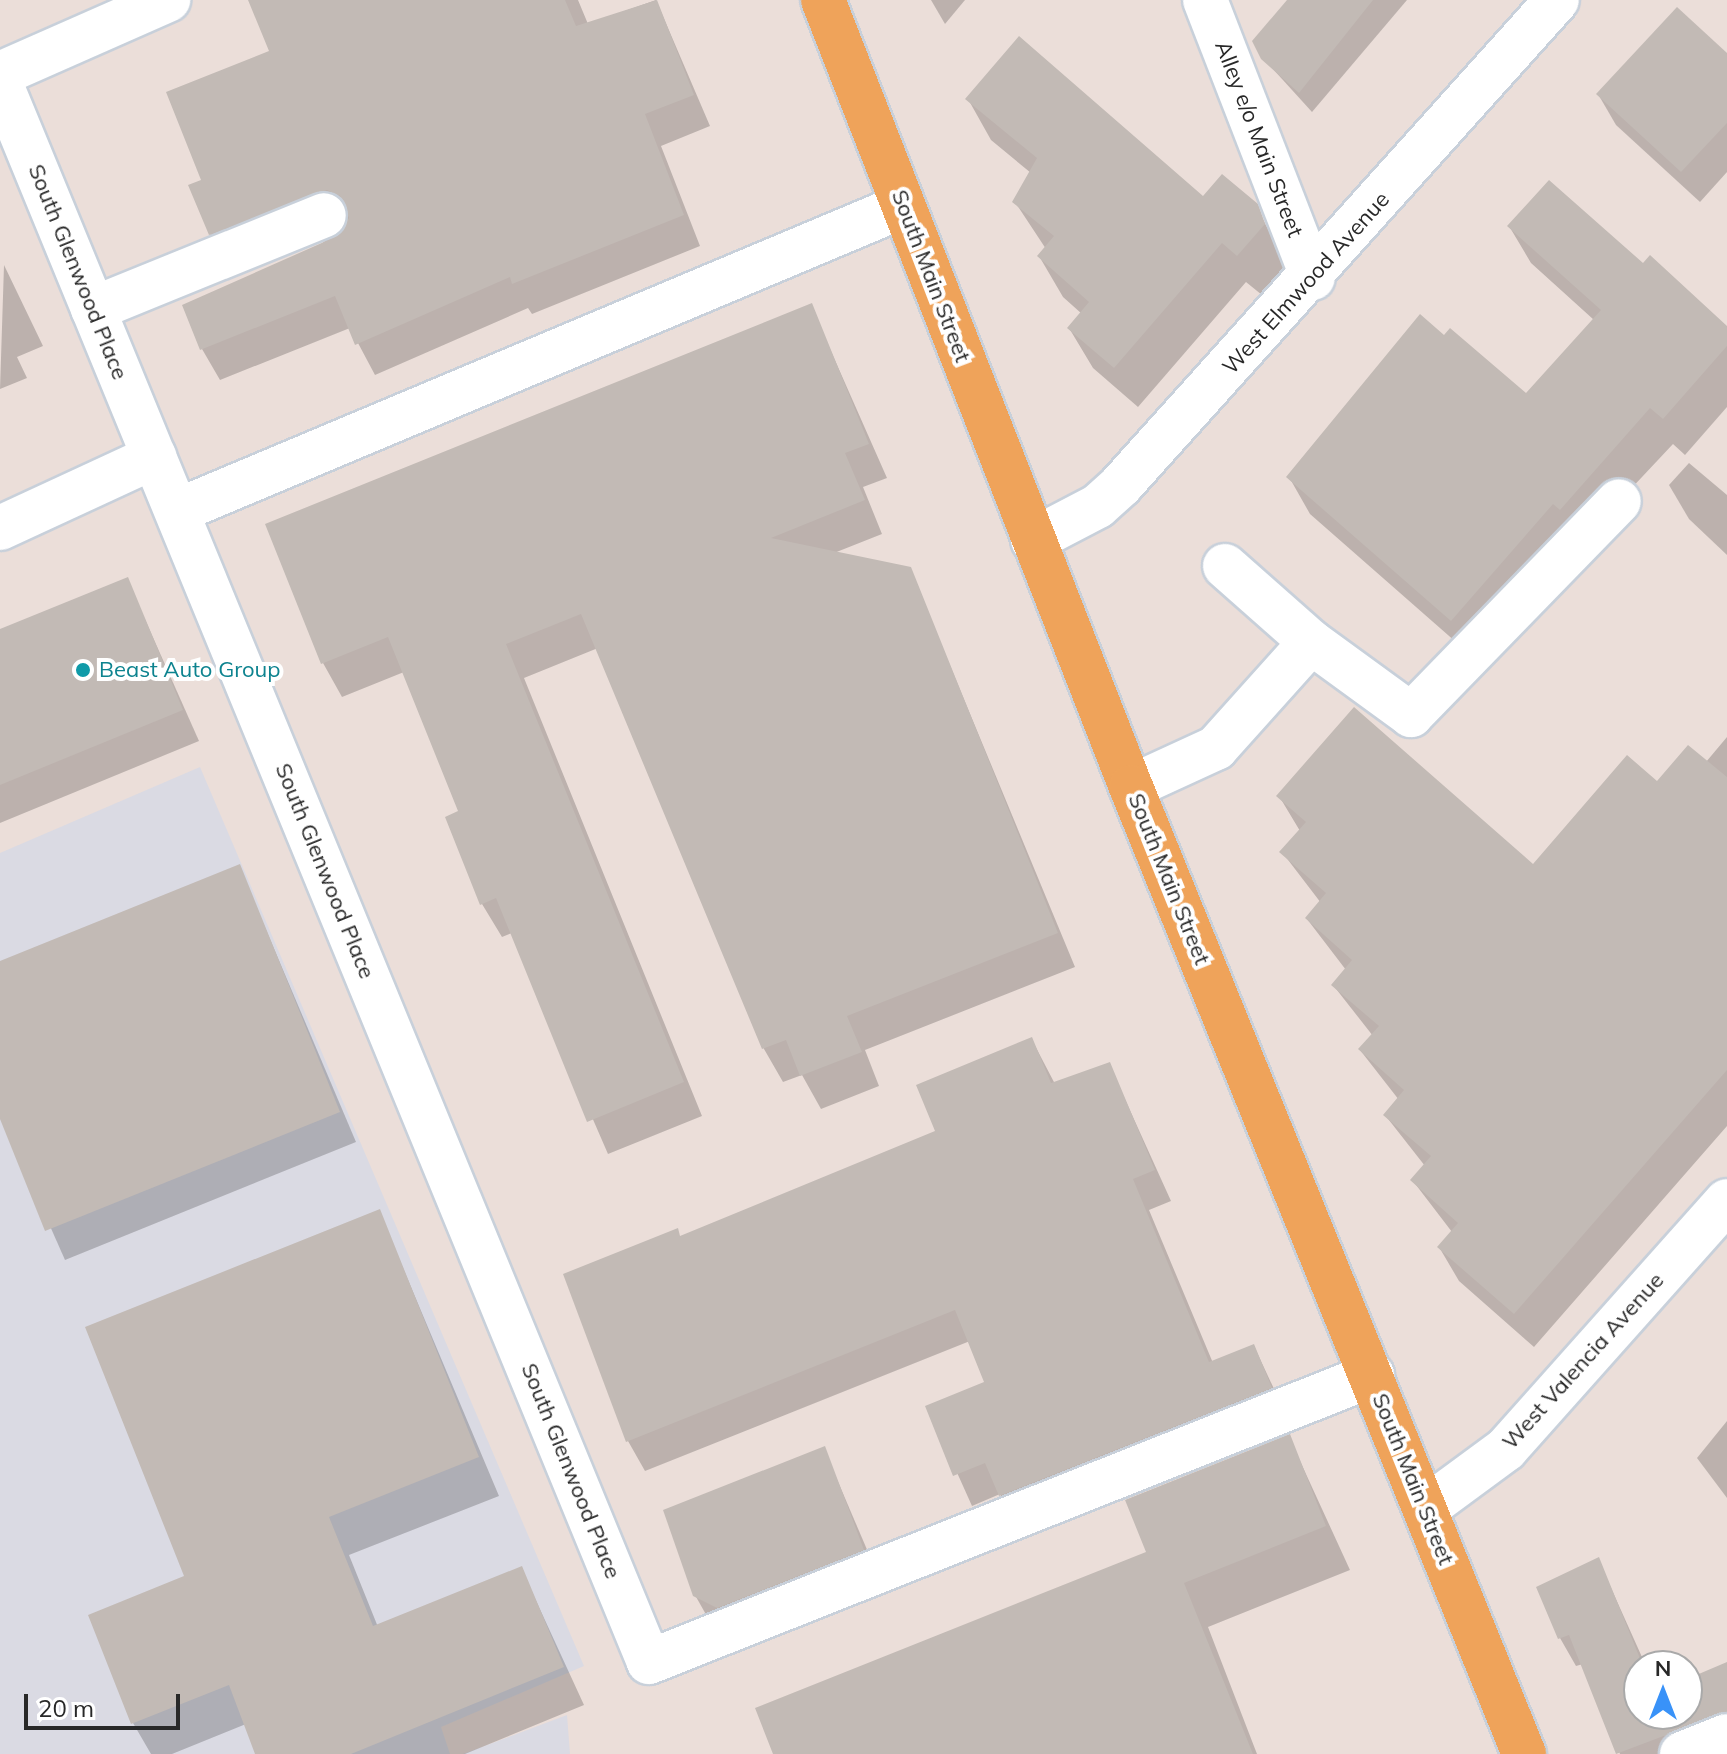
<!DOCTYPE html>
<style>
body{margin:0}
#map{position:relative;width:1727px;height:1754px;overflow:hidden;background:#ebded9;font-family:Mulish,sans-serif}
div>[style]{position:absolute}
.industrial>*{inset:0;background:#dadae3}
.shadow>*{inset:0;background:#0003}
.building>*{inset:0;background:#c2bab5}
.roads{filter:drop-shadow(2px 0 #c8d0da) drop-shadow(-2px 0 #c8d0da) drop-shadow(0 2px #c8d0da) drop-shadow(0 -2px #c8d0da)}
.minor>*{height:44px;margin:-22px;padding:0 22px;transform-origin:22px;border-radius:22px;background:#fff}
.major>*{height:44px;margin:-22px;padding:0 22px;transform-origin:22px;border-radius:22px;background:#efa35a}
.dots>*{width:22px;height:22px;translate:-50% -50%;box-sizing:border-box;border:4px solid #fff;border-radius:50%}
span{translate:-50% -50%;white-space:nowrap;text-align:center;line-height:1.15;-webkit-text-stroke:8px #fff;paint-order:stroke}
.street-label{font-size:22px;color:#282828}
.culture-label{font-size:22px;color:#0d838f}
.left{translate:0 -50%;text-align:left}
.north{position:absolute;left:1623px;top:1650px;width:80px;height:80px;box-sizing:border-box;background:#fff;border:2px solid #a9a9a9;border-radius:50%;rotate:0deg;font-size:22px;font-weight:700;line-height:32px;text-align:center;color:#282828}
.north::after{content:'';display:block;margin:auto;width:28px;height:36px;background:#3992f8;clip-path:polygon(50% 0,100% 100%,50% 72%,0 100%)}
.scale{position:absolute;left:24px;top:1694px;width:156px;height:36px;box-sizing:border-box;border:4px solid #282828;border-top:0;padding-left:10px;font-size:24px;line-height:28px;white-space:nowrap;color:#282828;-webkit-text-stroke:6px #fff;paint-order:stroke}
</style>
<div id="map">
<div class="industrial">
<i style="clip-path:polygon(200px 767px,584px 1666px,441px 1727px,450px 1754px,0 1754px,0 853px)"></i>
<i style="clip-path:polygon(567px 1715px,570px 1754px,463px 1754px)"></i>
</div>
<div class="shadow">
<i style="clip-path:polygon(250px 0,578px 0,588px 24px,656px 0,710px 126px,661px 146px,700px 246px,532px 314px,528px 308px,375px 375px,350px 328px,220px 380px,202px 349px,350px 219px,228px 265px,210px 234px,203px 181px,271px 52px)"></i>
<i style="clip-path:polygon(931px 0,965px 0,945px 24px)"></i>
<i style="clip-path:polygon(1290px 0,1407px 0,1312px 112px,1263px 58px)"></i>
<i style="clip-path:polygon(1727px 56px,1727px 172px,1700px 202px,1616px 125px,1598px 94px)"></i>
<i style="clip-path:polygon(968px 99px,1203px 198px,1256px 206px,1287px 266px,1262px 295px,1246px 282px,1138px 407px,1093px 368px,1069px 328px,1082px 314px,1063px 297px,1039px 256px,1046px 249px,1015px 202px,1031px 173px,991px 140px)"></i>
<i style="clip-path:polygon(1509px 226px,1643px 266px,1727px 328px,1727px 407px,1685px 455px,1673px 444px,1473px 657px,1310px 514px,1289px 477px,1444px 338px,1526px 396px,1594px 320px,1531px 263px)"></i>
<i style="clip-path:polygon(4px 265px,43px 346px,17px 357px,27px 378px,0 389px)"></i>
<i style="clip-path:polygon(811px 306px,887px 478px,863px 487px,882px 534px,834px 553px,910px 569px,1075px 967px,865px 1050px,879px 1086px,821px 1109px,802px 1075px,783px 1082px,764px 1049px,598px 648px,524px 678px,702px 1116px,608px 1154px,512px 933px,502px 937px,482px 904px,461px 812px,404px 672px,342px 697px,323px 663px)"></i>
<i style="clip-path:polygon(1689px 463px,1727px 495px,1727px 555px,1689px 519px,1669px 485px)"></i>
<i style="clip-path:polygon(127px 579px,199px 741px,0 823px,0 631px)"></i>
<i style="clip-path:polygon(1727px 737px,1727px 1126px,1534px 1347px,1459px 1281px,1439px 1247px,1452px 1232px,1413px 1181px,1425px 1166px,1385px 1115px,1399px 1100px,1360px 1050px,1373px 1036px,1333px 985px,1346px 970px,1307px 919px,1321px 903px,1282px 852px,1300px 831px,1279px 796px,1534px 866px,1657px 784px,1706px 762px)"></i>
<i style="clip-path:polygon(239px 866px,356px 1142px,65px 1260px,0 1113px,0 963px)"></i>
<i style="clip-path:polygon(1032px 1040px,1055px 1084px,1109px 1064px,1171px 1201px,1149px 1210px,1213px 1363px,1254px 1346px,1288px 1419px,1018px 1526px,1000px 1494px,972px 1506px,928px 1408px,986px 1383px,970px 1341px,645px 1471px,628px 1441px,681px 1238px,938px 1132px)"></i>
<i style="clip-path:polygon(379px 1211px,499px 1496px,349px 1555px,378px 1627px,521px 1568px,584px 1705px,465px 1754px,257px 1754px,246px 1724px,172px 1754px,151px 1754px,133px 1723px,186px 1577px)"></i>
<i style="clip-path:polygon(1727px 1421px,1727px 1498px,1697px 1458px)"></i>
<i style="clip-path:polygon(1289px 1437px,1350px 1570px,1208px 1627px,1257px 1754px,775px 1754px,1149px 1553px)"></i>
<i style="clip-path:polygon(824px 1449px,880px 1580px,713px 1627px,695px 1595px)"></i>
<i style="clip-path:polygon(1598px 1559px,1646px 1666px,1639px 1666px,1639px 1714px,1687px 1714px,1687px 1681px,1727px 1664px,1727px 1745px,1702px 1754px,1620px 1754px,1583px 1664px,1576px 1666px,1560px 1638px,1539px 1588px)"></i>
</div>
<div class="building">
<i style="clip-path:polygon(248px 0,565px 0,576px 26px,657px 0,694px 95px,645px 114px,684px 215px,512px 284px,510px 277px,355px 345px,335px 296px,200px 350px,182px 305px,333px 238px,349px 218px,340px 196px,327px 190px,209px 235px,188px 185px,201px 180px,166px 92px,269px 51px)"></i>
<i style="clip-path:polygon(1287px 0,1373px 0,1299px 93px,1261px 59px,1252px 41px)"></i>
<i style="clip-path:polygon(1677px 7px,1727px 53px,1727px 123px,1681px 172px,1596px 94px)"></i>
<i style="clip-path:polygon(1019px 36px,1203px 196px,1222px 174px,1258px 204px,1265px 224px,1237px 256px,1222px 243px,1114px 368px,1067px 328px,1089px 302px,1037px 256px,1054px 236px,1012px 202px,1037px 158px,965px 99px)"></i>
<i style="clip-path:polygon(1549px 180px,1643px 263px,1650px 255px,1727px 326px,1727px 346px,1663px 419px,1650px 408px,1560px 510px,1553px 504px,1451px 621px,1286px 477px,1420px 314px,1444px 335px,1450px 328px,1526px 393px,1601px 310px,1507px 226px)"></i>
<i style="clip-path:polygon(812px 303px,869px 444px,845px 453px,865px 500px,771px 538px,911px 567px,1058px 933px,847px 1016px,862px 1052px,800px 1076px,786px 1040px,762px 1049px,581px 614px,506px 644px,684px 1082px,587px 1122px,496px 898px,480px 905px,445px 817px,458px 811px,388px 637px,321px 664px,265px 524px)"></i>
<i style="clip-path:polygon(128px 577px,183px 710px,0 785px,0 629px)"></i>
<i style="clip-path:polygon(1354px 707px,1533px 864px,1627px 755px,1657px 781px,1688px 745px,1727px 777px,1727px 1070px,1514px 1314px,1437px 1247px,1458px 1223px,1410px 1180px,1431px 1156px,1383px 1115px,1404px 1090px,1358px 1049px,1379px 1026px,1331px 985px,1352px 960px,1305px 918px,1326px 893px,1279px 852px,1306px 822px,1276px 796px)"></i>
<i style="clip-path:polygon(240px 864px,340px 1112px,45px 1231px,0 1119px,0 961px)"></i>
<i style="clip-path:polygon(1032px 1037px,1051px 1083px,1110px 1062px,1155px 1170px,1133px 1179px,1209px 1362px,1254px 1344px,1272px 1388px,999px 1496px,985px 1463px,953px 1476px,925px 1406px,984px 1382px,955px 1310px,626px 1442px,563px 1274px,678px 1228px,680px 1236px,935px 1131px,916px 1085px)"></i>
<i style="clip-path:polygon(380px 1209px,479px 1457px,329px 1517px,373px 1626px,522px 1566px,564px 1667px,351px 1754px,255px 1754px,229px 1685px,131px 1724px,88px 1615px,184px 1576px,85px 1327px)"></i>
<i style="clip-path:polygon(1290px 1434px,1326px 1526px,1184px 1583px,1253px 1754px,773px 1754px,755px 1708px,1146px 1552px,1125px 1500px)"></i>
<i style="clip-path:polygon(825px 1446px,864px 1550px,717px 1608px,693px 1596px,663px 1510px)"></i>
<i style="clip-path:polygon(1599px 1557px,1643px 1666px,1639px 1714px,1687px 1714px,1687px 1679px,1727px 1662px,1727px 1712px,1616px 1754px,1569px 1635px,1558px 1639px,1536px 1587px)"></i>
</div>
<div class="roads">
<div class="minor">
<i style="left:1205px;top:0;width:298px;rotate:68.8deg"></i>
<i style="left:0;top:74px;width:184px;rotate:-23.8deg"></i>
<i style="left:0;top:82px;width:1708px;rotate:67.67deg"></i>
<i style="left:649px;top:1662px;width:778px;rotate:-21.65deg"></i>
<i style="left:93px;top:309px;width:249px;rotate:-22.1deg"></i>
<i style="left:177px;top:511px;width:787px;rotate:-22.79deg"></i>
<i style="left:0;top:528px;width:170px;rotate:-24.8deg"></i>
<i style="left:1033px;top:540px;width:73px;rotate:-27.6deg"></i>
<i style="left:1098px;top:506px;width:31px;rotate:-42deg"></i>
<i style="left:1121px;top:485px;width:652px;rotate:-48.05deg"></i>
<i style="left:1225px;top:566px;width:115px;rotate:41.5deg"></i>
<i style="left:1131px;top:787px;width:94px;rotate:-24.6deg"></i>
<i style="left:1216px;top:748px;width:142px;rotate:-48.1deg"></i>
<i style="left:1311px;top:642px;width:124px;rotate:36.1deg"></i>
<i style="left:1411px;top:715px;width:298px;rotate:-45.8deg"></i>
<i style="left:1426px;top:1508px;width:99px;rotate:-36.4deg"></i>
<i style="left:1506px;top:1449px;width:332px;rotate:-48.3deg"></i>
<i style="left:1682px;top:1754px;width:48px;rotate:-21.8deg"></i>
</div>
<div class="major">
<i style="left:823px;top:0;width:845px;rotate:68.63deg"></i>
<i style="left:1131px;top:787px;width:1044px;rotate:67.88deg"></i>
</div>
</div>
<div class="dots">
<i style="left:83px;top:670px;background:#0f9aa8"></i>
</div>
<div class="street-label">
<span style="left:1259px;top:139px;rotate:69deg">Alley e/o Main Street</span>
<span style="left:78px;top:272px;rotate:68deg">South Glenwood Place</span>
<span style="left:931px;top:276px;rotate:69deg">South Main Street</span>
<span style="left:1306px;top:283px;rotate:-48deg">West Elmwood Avenue</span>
<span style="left:325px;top:871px;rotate:68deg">South Glenwood Place</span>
<span style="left:1169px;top:879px;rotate:68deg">South Main Street</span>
<span style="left:1583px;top:1361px;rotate:-48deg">West Valencia Avenue</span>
<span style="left:571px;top:1471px;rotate:68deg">South Glenwood Place</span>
<span style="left:1413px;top:1479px;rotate:68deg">South Main Street</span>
</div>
<div class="culture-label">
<span class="left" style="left:99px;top:670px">Beast Auto Group</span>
</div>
<div class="north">N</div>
<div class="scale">20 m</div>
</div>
